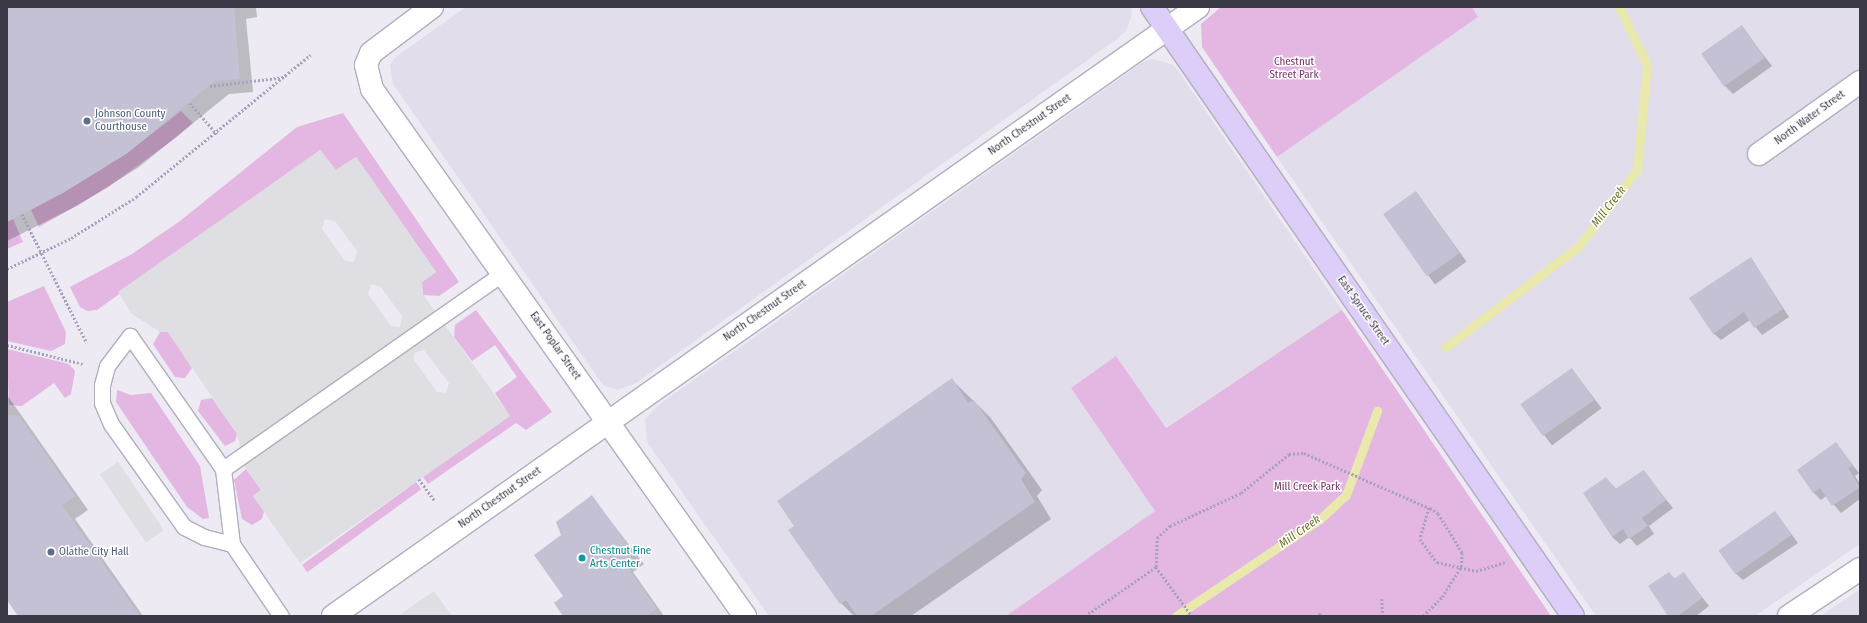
<!DOCTYPE html>
<style>
body{margin:0}
#map{position:relative;width:1867px;height:623px;overflow:hidden;background:#edeaf3;font-family:"Fira Sans Condensed",sans-serif}
div>[style]{position:absolute}
.residential>*{inset:0;background:#e1ddeb}
.green>*{inset:0;background:#e3b7e2;transform-origin:0 0}
.parking>*{inset:0;background:#dfdee2;transform-origin:0 0}
.shadow>*{inset:0;background:#0003;transform-origin:0 0}
.stream>*{height:9px;margin:-4.5px;padding:0 4.5px;transform-origin:4.5px;border-radius:4.5px;background:#e9e9ad}
.building>*{inset:0;background:#c4c1d4;transform-origin:0 0}
.path>*{height:2.5px;margin-top:-1.25px;transform-origin:0;background:repeating-linear-gradient(90deg,#a7a0be 0 2px,transparent 0 4px)}
.roads{filter:drop-shadow(1px 0 #b2aebe) drop-shadow(-1px 0 #b2aebe) drop-shadow(0 1px #b2aebe) drop-shadow(0 -1px #b2aebe)}
.lane>*{height:15px;margin:-7.5px;padding:0 7.5px;transform-origin:7.5px;border-radius:7.5px;background:#fff}
.street>*{height:22px;margin:-11px;padding:0 11px;transform-origin:11px;border-radius:11px;background:#fff}
.secondary>*{height:22px;margin:-11px;padding:0 11px;transform-origin:11px;border-radius:11px;background:#ddcef9}
.dots>*{width:11px;height:11px;translate:-50% -50%;box-sizing:border-box;border:2px solid #fff;border-radius:50%}
span{translate:-50% -50%;white-space:nowrap;text-align:center;line-height:1.15;-webkit-text-stroke:3px #fff;paint-order:stroke}
.park-label{font-size:11px;color:#733266}
.service-label{font-size:11px;color:#4e5e75}
.left{translate:0 -50%;text-align:left}
.street-label{font-size:11px;color:#3c3947}
.culture-label{font-size:11px;color:#0d838f}
.water-label{font-size:12px;color:#73732e;font-style:italic}
.frame{position:absolute;inset:0;border:8px solid #3c3947;pointer-events:none}
</style>
<div id="map">
<div class="residential">
<i style="clip-path:polygon(466px 7px,1131px 7px,1132px 14px,1126px 31px,1117px 39px,636px 383px,617px 390px,603px 385px,393px 84px,390px 64px,397px 56px)"></i>
<i style="clip-path:polygon(1472px 7px,1860px 7px,1860px 544px,1755px 616px,1596px 616px,1277px 157px,1478px 17px)"></i>
<i style="clip-path:polygon(1153px 59px,1173px 65px,1179px 72px,1342px 310px,1165px 428px,1116px 356px,1071px 388px,1155px 511px,1006px 616px,769px 616px,647px 442px,645px 419px,657px 406px,1143px 62px)"></i>
<i style="clip-path:polygon(1860px 589px,1860px 616px,1821px 616px)"></i>
</div>
<div class="green">
<i style="clip-path:polygon(1221px 7px,1472px 7px,1478px 17px,1277px 157px,1202px 47px,1201px 24px)"></i>
<i style="clip-path:polygon(181px 111px,193px 123px,177px 137px,107px 188px,39px 227px,31px 210px,126px 154px)"></i>
<i style="clip-path:polygon(343px 113px,459px 282px,439px 296px,423px 295px,422px 282px,436px 272px,356px 157px,336px 170px,320px 150px,97px 310px,87px 311px,80px 307px,70px 287px,132px 254px,180px 221px,297px 127px)"></i>
<i style="clip-path:polygon(13px 219px,23px 242px,7px 249px,7px 222px)"></i>
<i style="clip-path:polygon(44px 286px,66px 332px,65px 344px,51px 351px,7px 341px,7px 302px)"></i>
<i style="clip-path:polygon(476px 310px,552px 412px,526px 430px,516px 423px,428px 484px,423px 477px,510px 416px,495px 393px,517px 377px,495px 345px,472px 361px,454px 337px,455px 325px)"></i>
<i style="clip-path:polygon(1342px 310px,1551px 616px,1006px 616px,1155px 511px,1071px 388px,1116px 356px,1166px 428px)"></i>
<i style="clip-path:polygon(160px 332px,168px 332px,192px 368px,185px 378px,175px 377px,153px 344px)"></i>
<i style="clip-path:polygon(7px 349px,69px 364px,75px 371px,71px 394px,65px 398px,54px 383px,22px 406px,9px 405px)"></i>
<i style="clip-path:polygon(117px 390px,131px 395px,151px 393px,200px 466px,209px 518px,203px 519px,187px 507px,116px 402px)"></i>
<i style="clip-path:polygon(212px 398px,237px 434px,235px 441px,225px 446px,198px 411px,201px 400px)"></i>
<i style="clip-path:polygon(246px 469px,261px 490px,253px 496px,264px 511px,262px 519px,252px 525px,242px 519px,234px 480px)"></i>
<i style="left:416px;top:482px;width:9px;height:141px;rotate:54deg"></i>
</div>
<div class="parking">
<i style="clip-path:polygon(evenodd,320px 150px,336px 170px,356px 157px,436px 272px,422px 282px,422px 293px,510px 416px,300px 563px,253px 496px,261px 490px,246px 469px,237px 434px,168px 332px,160px 332px,132px 314px,118px 292px,320px 150px,325px 219px,335px 221px,357px 251px,354px 262px,345px 261px,322px 229px,325px 219px,320px 150px,371px 284px,381px 287px,402px 316px,400px 327px,391px 326px,368px 294px,371px 284px,320px 150px,424px 350px,449px 383px,446px 393px,437px 392px,414px 360px,414px 353px,424px 350px)"></i>
<i style="left:118px;top:462px;width:82px;height:22px;rotate:56deg"></i>
<i style="clip-path:polygon(434px 591px,452px 616px,398px 616px)"></i>
</div>
<div class="shadow">
<i style="clip-path:polygon(7px 7px,256px 7px,257px 17px,246px 19px,253px 92px,229px 94px,139px 167px,77px 206px,7px 241px)"></i>
<i style="clip-path:polygon(1742px 27px,1772px 66px,1733px 94px,1725px 86px)"></i>
<i style="left:1416px;top:192px;width:86px;height:39px;rotate:54deg"></i>
<i style="clip-path:polygon(1751px 258px,1789px 317px,1762px 335px,1750px 320px,1721px 340px,1713px 333px)"></i>
<i style="left:1572px;top:369px;width:49px;height:62px;rotate:53deg"></i>
<i style="clip-path:polygon(952px 380px,990px 417px,1042px 490px,1037px 496px,1051px 519px,911px 616px,854px 616px,841px 603px)"></i>
<i style="clip-path:polygon(7px 395px,88px 510px,75px 519px,143px 616px,20px 616px,7px 598px)"></i>
<i style="clip-path:polygon(1836px 444px,1859px 473px,1855px 476px,1860px 484px,1860px 499px,1841px 513px,1826px 496px,1821px 500px,1813px 492px)"></i>
<i style="clip-path:polygon(1643px 471px,1673px 508px,1649px 526px,1654px 534px,1637px 546px,1629px 537px,1620px 544px,1612px 537px,1606px 478px,1617px 490px)"></i>
<i style="clip-path:polygon(592px 497px,644px 564px,633px 572px,664px 616px,565px 616px,562px 536px)"></i>
<i style="clip-path:polygon(1775px 512px,1798px 543px,1743px 580px,1735px 573px)"></i>
<i style="clip-path:polygon(1669px 573px,1675px 579px,1684px 574px,1709px 606px,1696px 616px,1669px 616px)"></i>
</div>
<div class="stream">
<i style="left:1446px;top:347px;width:167px;rotate:-37.2deg"></i>
<i style="left:1579px;top:246px;width:96px;rotate:-52.7deg"></i>
<i style="left:1637px;top:170px;width:105px;rotate:-84.6deg"></i>
<i style="left:1647px;top:65px;width:64px;rotate:-115.8deg"></i>
<i style="left:1176px;top:616px;width:174px;rotate:-34deg"></i>
<i style="left:1320px;top:519px;width:35px;rotate:-43deg"></i>
<i style="left:1346px;top:495px;width:90px;rotate:-69.7deg"></i>
</div>
<div class="building">
<i style="clip-path:polygon(7px 7px,234px 7px,240px 79px,215px 81px,126px 154px,63px 193px,7px 222px)"></i>
<i style="left:1742px;top:25px;width:40px;height:50px;rotate:55deg"></i>
<i style="left:1416px;top:191px;width:76px;height:40px;rotate:55deg"></i>
<i style="clip-path:polygon(1751px 257px,1783px 309px,1754px 328px,1744px 312px,1713px 334px,1689px 298px)"></i>
<i style="left:1572px;top:368px;width:39px;height:63px;rotate:55deg"></i>
<i style="clip-path:polygon(952px 378px,968px 403px,974px 400px,1026px 473px,1021px 479px,1035px 502px,871px 616px,857px 616px,846px 600px,840px 604px,788px 530px,794px 526px,777px 501px)"></i>
<i style="clip-path:polygon(7px 415px,19px 416px,75px 496px,62px 505px,140px 616px,18px 616px,7px 600px)"></i>
<i style="clip-path:polygon(1836px 442px,1853px 465px,1848px 468px,1860px 487px,1832px 506px,1820px 488px,1813px 493px,1797px 470px)"></i>
<i style="clip-path:polygon(1644px 470px,1666px 500px,1642px 518px,1648px 526px,1629px 539px,1623px 529px,1612px 537px,1583px 493px,1606px 477px,1615px 489px)"></i>
<i style="clip-path:polygon(592px 495px,634px 553px,623px 561px,657px 609px,646px 616px,563px 616px,554px 603px,563px 596px,534px 555px,561px 535px,556px 522px)"></i>
<i style="left:1775px;top:511px;width:29px;height:69px;rotate:55deg"></i>
<i style="clip-path:polygon(1669px 572px,1674px 579px,1684px 572px,1702px 598px,1678px 616px,1668px 616px,1648px 586px)"></i>
</div>
<div class="path">
<i style="left:210px;top:86px;width:76px;rotate:-6.8deg"></i>
<i style="left:190px;top:103px;width:41px;rotate:48.9deg"></i>
<i style="left:22px;top:214px;width:144px;rotate:63.3deg"></i>
<i style="left:7px;top:269px;width:71px;rotate:-25.8deg"></i>
<i style="left:71px;top:238px;width:77px;rotate:-32.2deg"></i>
<i style="left:136px;top:197px;width:225px;rotate:-39.2deg"></i>
<i style="left:7px;top:345px;width:78px;rotate:14deg"></i>
<i style="left:419px;top:479px;width:26px;rotate:54deg"></i>
<i style="left:1156px;top:567px;width:29px;rotate:-88deg"></i>
<i style="left:1157px;top:538px;width:18px;rotate:-43deg"></i>
<i style="left:1170px;top:526px;width:78px;rotate:-24.9deg"></i>
<i style="left:1241px;top:493px;width:62px;rotate:-39.1deg"></i>
<i style="left:1289px;top:454px;width:15px;rotate:-4deg"></i>
<i style="left:1304px;top:453px;width:137px;rotate:23.7deg"></i>
<i style="left:1429px;top:508px;width:32px;rotate:106deg"></i>
<i style="left:1420px;top:539px;width:29px;rotate:54deg"></i>
<i style="left:1437px;top:562px;width:40px;rotate:13deg"></i>
<i style="left:1476px;top:571px;width:30px;rotate:-17deg"></i>
<i style="left:1382px;top:599px;width:17px;rotate:87deg"></i>
<i style="left:1320px;top:613px;width:3px;rotate:90deg"></i>
<i style="left:1085px;top:616px;width:86px;rotate:-34.6deg"></i>
<i style="left:1156px;top:567px;width:61px;rotate:53.7deg"></i>
<i style="left:1423px;top:616px;width:27px;rotate:-45deg"></i>
<i style="left:1442px;top:597px;width:36px;rotate:-58deg"></i>
<i style="left:1461px;top:567px;width:14px;rotate:-86deg"></i>
<i style="left:1462px;top:553px;width:46px;rotate:-121.6deg"></i>
<i style="left:1438px;top:514px;width:11px;rotate:-146deg"></i>
</div>
<div class="roads">
<div class="lane">
<i style="left:130px;top:336px;width:162px;rotate:55deg"></i>
<i style="left:223px;top:469px;width:76px;rotate:83.2deg"></i>
<i style="left:232px;top:544px;width:29px;rotate:-166deg"></i>
<i style="left:204px;top:537px;width:22px;rotate:-153deg"></i>
<i style="left:184px;top:527px;width:126px;rotate:-125.3deg"></i>
<i style="left:111px;top:424px;width:23px;rotate:-113deg"></i>
<i style="left:102px;top:403px;width:18px;rotate:-90deg"></i>
<i style="left:102px;top:385px;width:20px;rotate:-75deg"></i>
<i style="left:107px;top:366px;width:38px;rotate:-53deg"></i>
<i style="left:223px;top:469px;width:342px;rotate:-35deg"></i>
<i style="left:232px;top:544px;width:87px;rotate:55.8deg"></i>
</div>
<div class="street">
<i style="left:432px;top:7px;width:76px;rotate:143deg"></i>
<i style="left:371px;top:53px;width:13px;rotate:113deg"></i>
<i style="left:366px;top:65px;width:25px;rotate:76deg"></i>
<i style="left:372px;top:89px;width:646px;rotate:54.71deg"></i>
<i style="left:1759px;top:154px;width:124px;rotate:-35.5deg"></i>
<i style="left:333px;top:616px;width:1058px;rotate:-35.15deg"></i>
<i style="left:1789px;top:616px;width:85px;rotate:-33.5deg"></i>
</div>
<div class="secondary">
<i style="left:1152px;top:7px;width:740px;rotate:55.34deg"></i>
</div>
</div>
<div class="dots">
<i style="left:87px;top:121px;background:#5c6f8a"></i>
<i style="left:51px;top:552px;background:#5c6f8a"></i>
<i style="left:582px;top:558px;background:#0f9aa8"></i>
</div>
<div class="park-label">
<span style="left:1294px;top:69px">Chestnut<br>Street Park</span>
<span style="left:1307px;top:487px">Mill Creek Park</span>
</div>
<div class="service-label">
<span class="left" style="left:95px;top:121px">Johnson County<br>Courthouse</span>
<span class="left" style="left:59px;top:552px">Olathe City Hall</span>
</div>
<div class="street-label">
<span style="left:1810px;top:118px;rotate:-36deg">North Water Street</span>
<span style="left:1030px;top:125px;rotate:-35deg">North Chestnut Street</span>
<span style="left:765px;top:311px;rotate:-35deg">North Chestnut Street</span>
<span style="left:1363px;top:311px;rotate:55deg">East Spruce Street</span>
<span style="left:555px;top:346px;rotate:55deg">East Poplar Street</span>
<span style="left:500px;top:498px;rotate:-35deg">North Chestnut Street</span>
</div>
<div class="culture-label">
<span class="left" style="left:590px;top:558px">Chestnut Fine<br>Arts Center</span>
</div>
<div class="water-label">
<span style="left:1609px;top:207px;rotate:-52deg">Mill Creek</span>
<span style="left:1300px;top:532px;rotate:-35deg">Mill Creek</span>
</div>
<div class="frame"></div>
</div>
